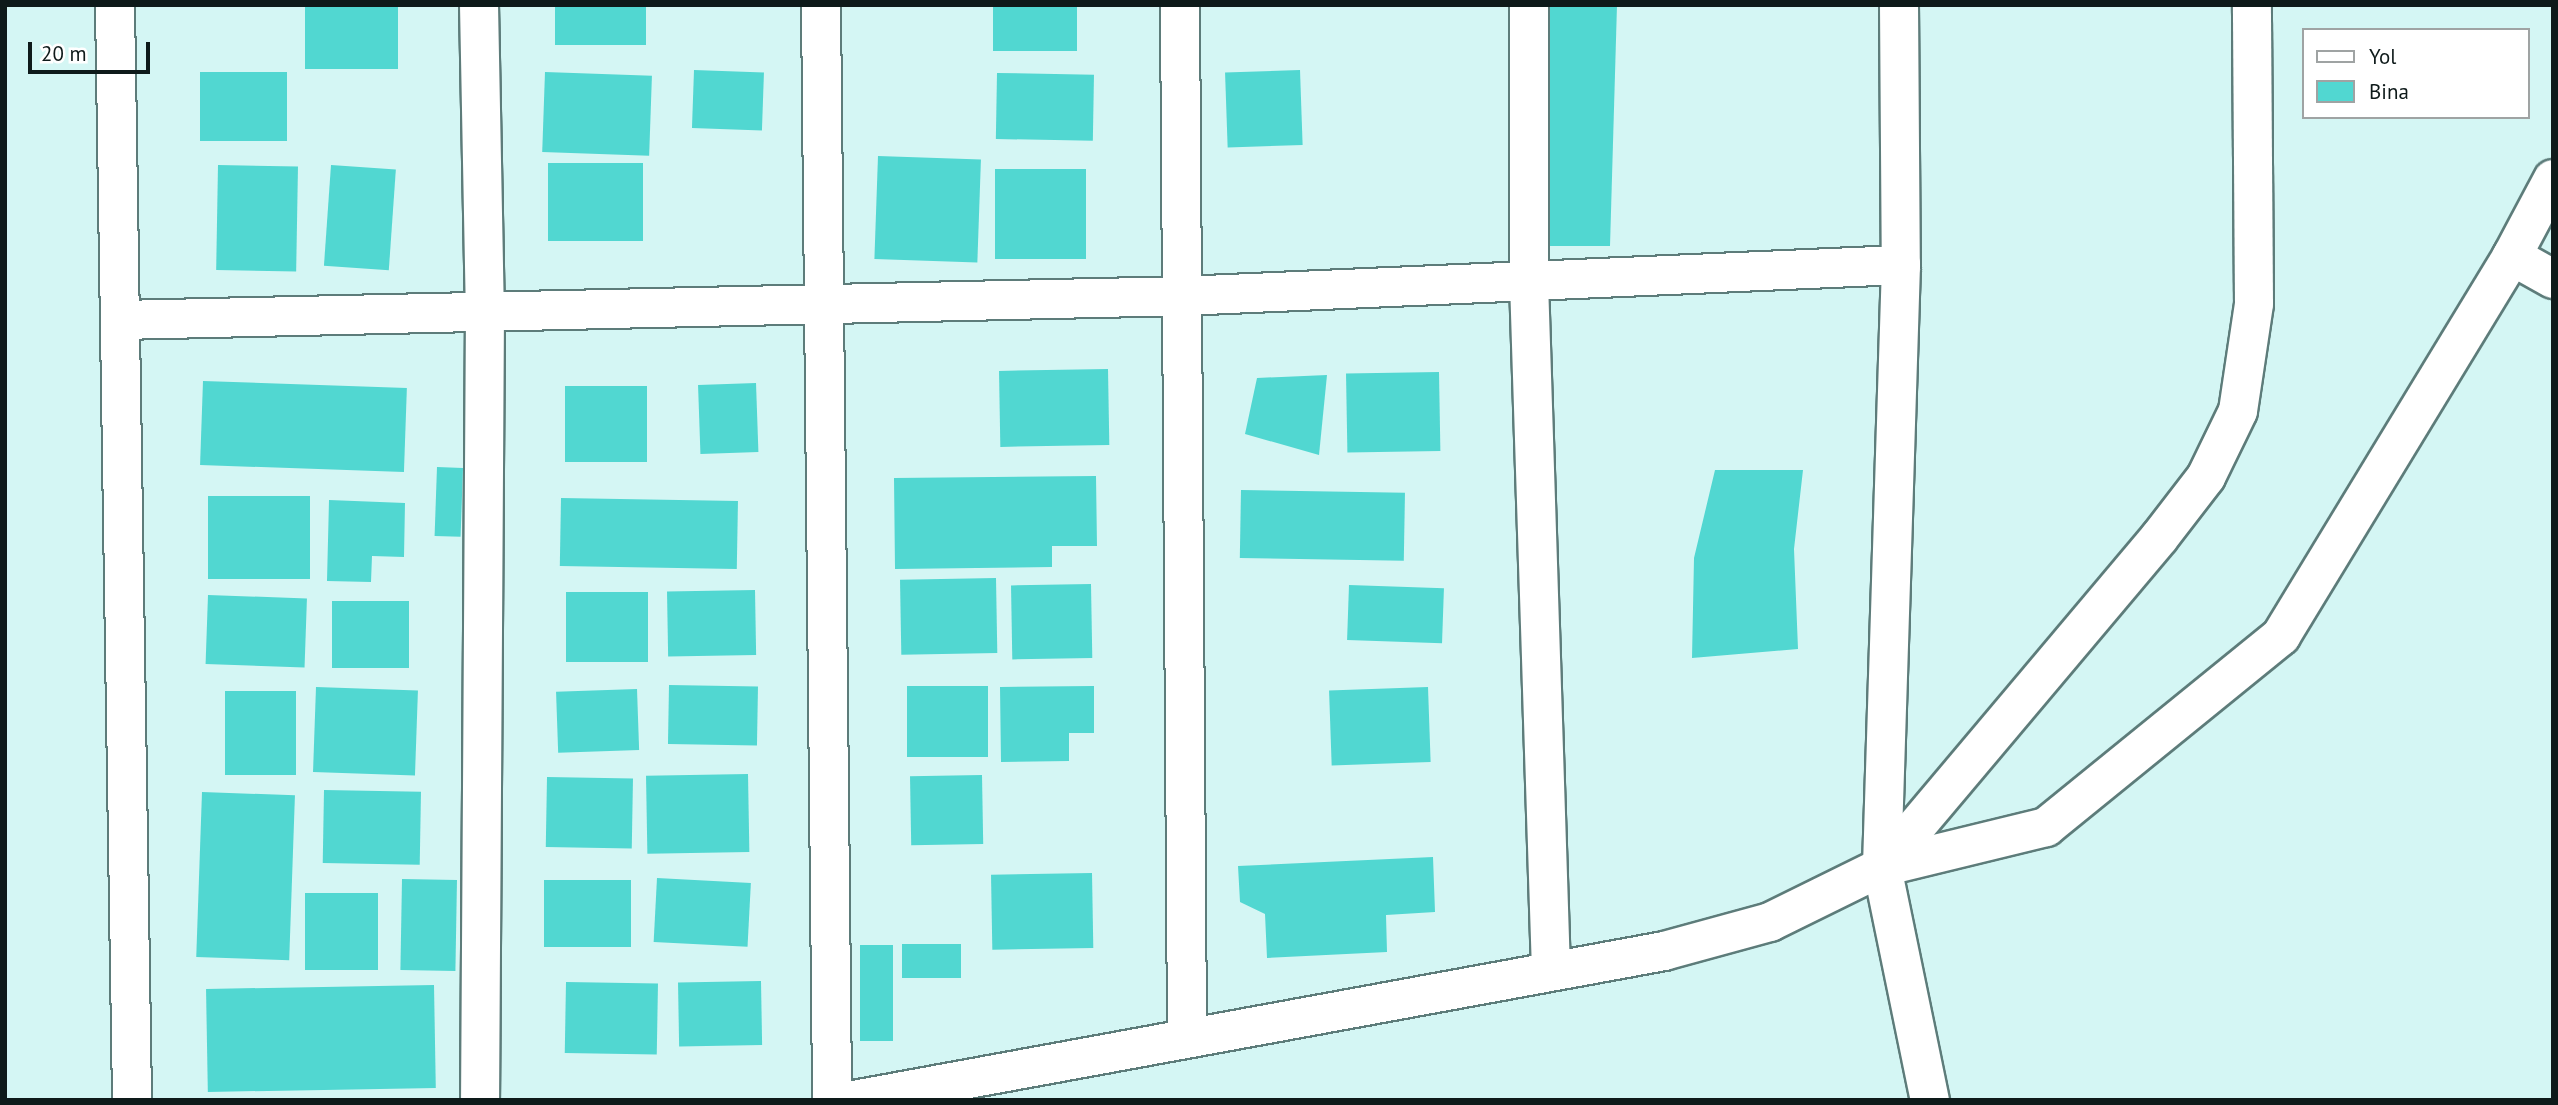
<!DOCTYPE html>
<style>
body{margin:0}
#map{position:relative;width:2558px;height:1105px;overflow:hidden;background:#d4f6f4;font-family:"PT Sans",sans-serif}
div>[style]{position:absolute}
.building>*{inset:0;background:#51d7d1;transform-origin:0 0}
.roads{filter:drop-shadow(2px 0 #5d7c7a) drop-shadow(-2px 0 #5d7c7a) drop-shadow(0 2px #5d7c7a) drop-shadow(0 -2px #5d7c7a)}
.minor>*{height:38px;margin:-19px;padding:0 19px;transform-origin:19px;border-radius:19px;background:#fff}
span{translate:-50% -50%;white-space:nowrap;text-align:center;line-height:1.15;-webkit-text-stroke:7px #fff;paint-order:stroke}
.frame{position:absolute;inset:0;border:7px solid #0e1a1a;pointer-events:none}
.legend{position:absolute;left:2302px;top:28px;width:228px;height:91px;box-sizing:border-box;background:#fff;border:2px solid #9fa3a3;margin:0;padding:9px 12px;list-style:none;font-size:21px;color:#0e1a1a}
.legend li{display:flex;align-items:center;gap:14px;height:35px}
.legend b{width:35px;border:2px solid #9fa3a3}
.scale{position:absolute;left:28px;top:42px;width:122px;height:32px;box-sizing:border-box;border:4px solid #0e1a1a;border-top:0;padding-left:9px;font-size:21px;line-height:24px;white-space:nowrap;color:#0e1a1a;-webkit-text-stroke:5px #fff;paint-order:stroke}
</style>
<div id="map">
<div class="building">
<i style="left:305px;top:5px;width:93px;height:64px"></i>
<i style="left:555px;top:5px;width:91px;height:40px"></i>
<i style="left:993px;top:5px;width:84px;height:46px"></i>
<i style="clip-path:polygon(1541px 5px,1617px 5px,1610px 246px,1546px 246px)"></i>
<i style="left:694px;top:70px;width:70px;height:58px;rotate:2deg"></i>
<i style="left:1300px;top:70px;width:75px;height:75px;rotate:88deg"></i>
<i style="left:200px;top:72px;width:87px;height:69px"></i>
<i style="left:545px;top:72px;width:107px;height:80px;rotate:2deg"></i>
<i style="left:997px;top:73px;width:97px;height:66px;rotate:1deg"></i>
<i style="left:878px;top:156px;width:103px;height:103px;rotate:2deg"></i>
<i style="left:548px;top:163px;width:95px;height:78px"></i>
<i style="left:218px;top:165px;width:80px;height:105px;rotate:1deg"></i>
<i style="left:331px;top:165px;width:65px;height:101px;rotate:4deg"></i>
<i style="left:995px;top:169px;width:91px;height:90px"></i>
<i style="left:1108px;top:369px;width:76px;height:109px;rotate:89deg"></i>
<i style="left:1439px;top:372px;width:79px;height:93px;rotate:89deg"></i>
<i style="clip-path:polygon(1327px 375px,1319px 455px,1245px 434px,1257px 378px)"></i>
<i style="left:203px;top:381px;width:204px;height:84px;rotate:2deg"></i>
<i style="left:756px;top:383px;width:69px;height:58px;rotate:88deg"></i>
<i style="left:565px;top:386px;width:82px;height:76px"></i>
<i style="left:437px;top:467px;width:26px;height:69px;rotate:2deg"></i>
<i style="clip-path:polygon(1715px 470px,1803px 470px,1794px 549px,1798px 649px,1692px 658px,1694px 558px)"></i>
<i style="clip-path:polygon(1096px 476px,1097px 546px,1052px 546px,1052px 567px,895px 569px,894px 478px)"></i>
<i style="left:1241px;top:490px;width:164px;height:68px;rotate:1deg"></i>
<i style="left:208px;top:496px;width:102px;height:83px"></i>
<i style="left:561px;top:498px;width:177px;height:68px;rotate:1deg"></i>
<i style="clip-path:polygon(329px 500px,405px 503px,404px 557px,372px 556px,371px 582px,327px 581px)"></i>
<i style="left:996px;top:578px;width:75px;height:96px;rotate:89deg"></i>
<i style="left:1091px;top:584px;width:74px;height:80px;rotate:89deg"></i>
<i style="left:1349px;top:585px;width:95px;height:55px;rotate:2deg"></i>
<i style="left:755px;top:590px;width:65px;height:88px;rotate:89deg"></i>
<i style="left:566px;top:592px;width:82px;height:70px"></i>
<i style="left:208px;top:595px;width:99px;height:69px;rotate:2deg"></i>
<i style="left:332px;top:601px;width:77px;height:67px"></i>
<i style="left:669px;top:685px;width:89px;height:59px;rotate:1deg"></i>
<i style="left:907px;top:686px;width:81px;height:71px"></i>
<i style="clip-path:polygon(1094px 686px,1094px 733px,1069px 733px,1069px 761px,1001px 762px,1000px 687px)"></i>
<i style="left:316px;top:687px;width:102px;height:85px;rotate:2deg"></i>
<i style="left:1428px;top:687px;width:75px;height:99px;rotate:88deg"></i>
<i style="left:637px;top:689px;width:61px;height:81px;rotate:88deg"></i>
<i style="left:225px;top:691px;width:71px;height:84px"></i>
<i style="left:748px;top:774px;width:78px;height:102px;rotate:89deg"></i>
<i style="left:982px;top:775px;width:69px;height:72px;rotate:89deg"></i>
<i style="left:547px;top:777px;width:86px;height:70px;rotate:1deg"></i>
<i style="left:324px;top:790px;width:97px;height:73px;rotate:1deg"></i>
<i style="left:202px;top:792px;width:93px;height:165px;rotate:2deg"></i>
<i style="clip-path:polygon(1433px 857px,1435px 912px,1386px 915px,1387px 952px,1267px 958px,1265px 914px,1240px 902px,1238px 866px)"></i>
<i style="left:1092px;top:873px;width:75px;height:101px;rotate:89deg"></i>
<i style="left:657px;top:878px;width:94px;height:64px;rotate:3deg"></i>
<i style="left:402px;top:879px;width:55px;height:91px;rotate:1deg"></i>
<i style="left:631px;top:880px;width:67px;height:87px;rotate:90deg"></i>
<i style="left:305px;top:893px;width:73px;height:77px"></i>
<i style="left:961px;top:944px;width:34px;height:59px;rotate:90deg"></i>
<i style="left:860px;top:945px;width:33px;height:96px"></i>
<i style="left:761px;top:981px;width:64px;height:83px;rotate:89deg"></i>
<i style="left:566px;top:982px;width:92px;height:71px;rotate:1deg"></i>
<i style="left:434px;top:985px;width:103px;height:228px;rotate:89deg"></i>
</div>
<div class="roads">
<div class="minor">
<i style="left:115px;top:5px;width:1095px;rotate:89.11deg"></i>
<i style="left:479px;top:5px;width:306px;rotate:88.9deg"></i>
<i style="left:485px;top:311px;width:789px;rotate:90.36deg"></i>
<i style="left:821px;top:5px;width:1095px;rotate:89.42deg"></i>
<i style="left:1180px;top:5px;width:1033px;rotate:89.61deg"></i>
<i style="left:1529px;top:5px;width:277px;rotate:90deg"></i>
<i style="left:1529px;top:282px;width:687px;rotate:88.17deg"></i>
<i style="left:1899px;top:5px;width:260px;rotate:89.6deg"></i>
<i style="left:1901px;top:265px;width:602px;rotate:91.81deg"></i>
<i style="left:1882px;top:867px;width:238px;rotate:78.4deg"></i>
<i style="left:2512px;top:256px;width:87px;rotate:-62deg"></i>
<i style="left:120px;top:320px;width:1062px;rotate:-1.29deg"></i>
<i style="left:1182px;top:296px;width:720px;rotate:-2.47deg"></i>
<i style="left:1882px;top:867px;width:169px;rotate:-13.7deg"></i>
<i style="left:2046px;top:827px;width:303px;rotate:-39.1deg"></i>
<i style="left:2281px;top:636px;width:445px;rotate:-58.7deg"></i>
<i style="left:2512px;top:256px;width:47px;rotate:29.3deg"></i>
<i style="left:854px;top:1100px;width:824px;rotate:-10.42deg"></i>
<i style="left:1664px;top:951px;width:110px;rotate:-15.3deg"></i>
<i style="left:1770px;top:922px;width:125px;rotate:-26.2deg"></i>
<i style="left:1882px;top:867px;width:430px;rotate:-49.9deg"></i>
<i style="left:2159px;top:538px;width:77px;rotate:-52.4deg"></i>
<i style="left:2206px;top:477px;width:73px;rotate:-64.1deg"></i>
<i style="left:2238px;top:411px;width:108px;rotate:-81.5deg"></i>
<i style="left:2254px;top:304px;width:299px;rotate:-90.4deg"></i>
</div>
</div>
<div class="frame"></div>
<ul class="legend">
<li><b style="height:9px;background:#fff"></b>Yol</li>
<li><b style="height:19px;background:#51d7d1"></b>Bina</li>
</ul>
<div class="scale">20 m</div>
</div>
